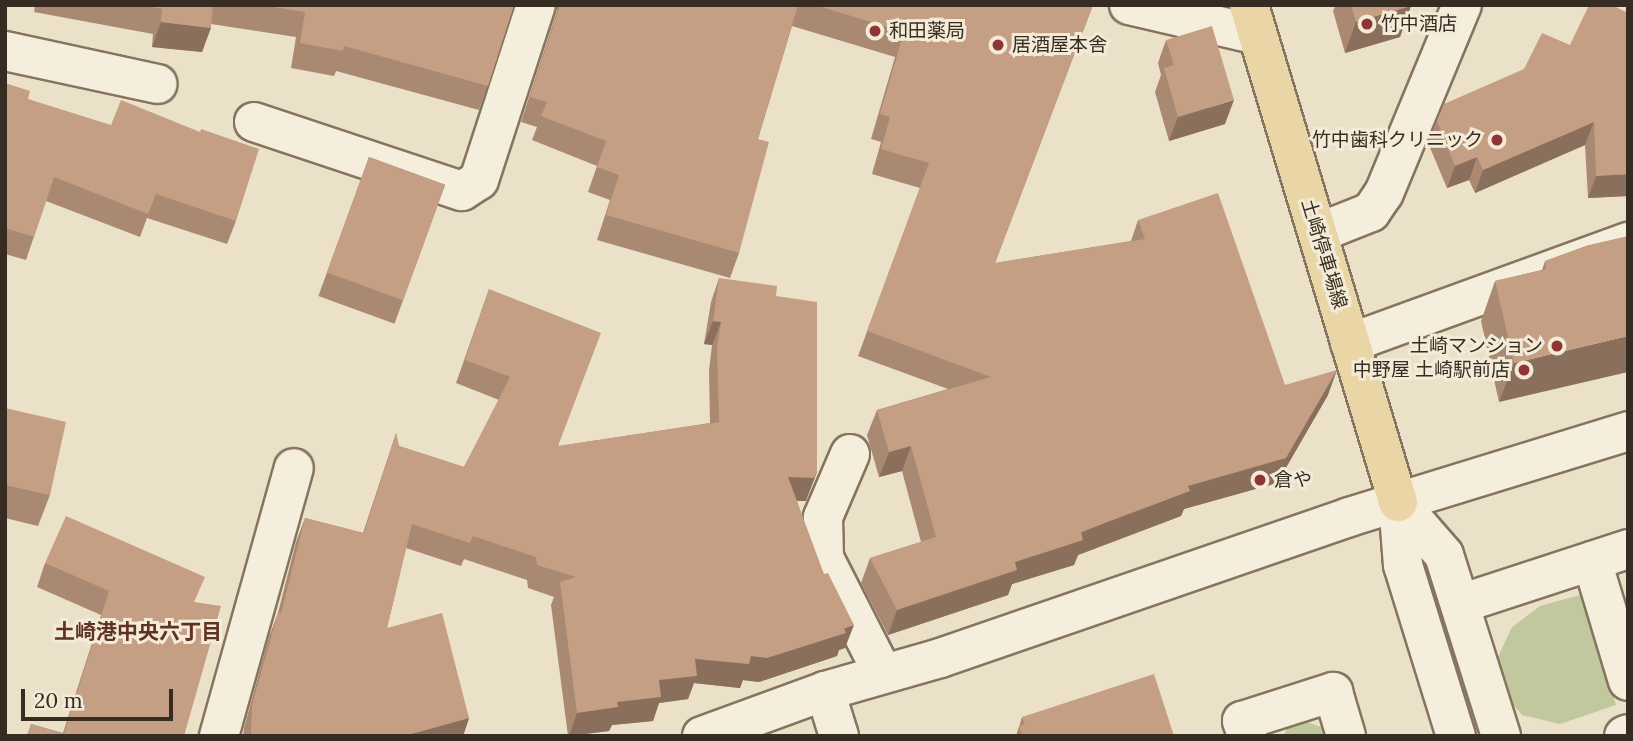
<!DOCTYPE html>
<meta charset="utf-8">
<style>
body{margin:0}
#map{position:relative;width:1633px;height:741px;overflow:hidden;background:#ebe1c9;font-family:Lora,"Noto Sans JP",serif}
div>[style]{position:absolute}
.green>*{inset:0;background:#c2c89e}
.roads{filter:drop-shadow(2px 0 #85745f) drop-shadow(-2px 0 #85745f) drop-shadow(0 2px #85745f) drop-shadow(0 -2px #85745f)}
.minor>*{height:38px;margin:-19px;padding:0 19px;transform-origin:19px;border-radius:19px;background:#f6eedc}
.major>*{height:38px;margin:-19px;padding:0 19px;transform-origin:19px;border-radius:19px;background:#e9d5a5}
.wall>*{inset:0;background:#a98971;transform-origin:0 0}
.shaded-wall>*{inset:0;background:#8a6f5c}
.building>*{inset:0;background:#c59f83;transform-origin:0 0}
.dots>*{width:19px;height:19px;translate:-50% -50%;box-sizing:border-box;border:4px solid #f3ebd8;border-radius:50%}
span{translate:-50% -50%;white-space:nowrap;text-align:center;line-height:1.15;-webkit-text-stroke:6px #f3ebd8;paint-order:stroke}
.poi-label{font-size:19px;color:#372c21}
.left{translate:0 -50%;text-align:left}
.right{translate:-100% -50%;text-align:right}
.street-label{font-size:19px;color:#372c21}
.neighbourhood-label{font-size:21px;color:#603225;font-weight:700}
.frame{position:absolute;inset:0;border:7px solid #372c21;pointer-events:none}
.scale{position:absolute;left:21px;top:689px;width:152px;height:32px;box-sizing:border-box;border:4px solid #372c21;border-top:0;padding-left:9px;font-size:21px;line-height:24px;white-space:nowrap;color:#372c21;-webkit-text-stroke:5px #f3ebd8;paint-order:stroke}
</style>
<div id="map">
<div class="green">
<i style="clip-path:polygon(1580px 595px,1616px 705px,1560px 724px,1522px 715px,1500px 689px,1497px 659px,1512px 627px,1540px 606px)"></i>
<i style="clip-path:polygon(1307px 722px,1321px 727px,1325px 736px,1284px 736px,1288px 725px)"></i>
</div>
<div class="roads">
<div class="minor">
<i style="left:1129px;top:5px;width:132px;rotate:13.1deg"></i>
<i style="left:5px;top:51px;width:156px;rotate:12.2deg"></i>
<i style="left:254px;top:122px;width:219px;rotate:18.4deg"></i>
<i style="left:462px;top:191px;width:20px;rotate:-33deg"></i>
<i style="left:479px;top:180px;width:184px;rotate:-72deg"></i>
<i style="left:1318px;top:233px;width:57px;rotate:-21.6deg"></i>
<i style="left:1371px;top:212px;width:23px;rotate:-56deg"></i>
<i style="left:1384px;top:193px;width:204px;rotate:-67.5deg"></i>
<i style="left:1350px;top:343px;width:296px;rotate:-20deg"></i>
<i style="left:850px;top:454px;width:69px;rotate:113.2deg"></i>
<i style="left:823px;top:517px;width:41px;rotate:88.6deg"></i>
<i style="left:824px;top:558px;width:130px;rotate:63deg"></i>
<i style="left:1398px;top:502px;width:70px;rotate:49deg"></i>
<i style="left:1444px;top:555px;width:190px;rotate:72.5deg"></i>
<i style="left:1398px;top:502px;width:63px;rotate:85.5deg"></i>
<i style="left:1403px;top:565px;width:179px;rotate:72.8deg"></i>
<i style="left:1592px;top:561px;width:125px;rotate:73.3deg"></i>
<i style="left:1460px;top:604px;width:177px;rotate:-18.1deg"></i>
<i style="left:825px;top:691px;width:47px;rotate:72.7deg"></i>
<i style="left:219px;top:736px;width:278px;rotate:-74.4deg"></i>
<i style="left:702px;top:736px;width:131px;rotate:-20.1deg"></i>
<i style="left:825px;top:691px;width:120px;rotate:-16deg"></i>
<i style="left:940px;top:658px;width:433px;rotate:-19deg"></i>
<i style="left:1349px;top:517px;width:292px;rotate:-17.1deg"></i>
<i style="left:1247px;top:736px;width:16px;rotate:-108deg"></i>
<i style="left:1242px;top:721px;width:96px;rotate:-17.7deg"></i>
<i style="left:1333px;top:692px;width:46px;rotate:73.5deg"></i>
<i style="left:1624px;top:736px;width:4px;rotate:-27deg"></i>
</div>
<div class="major">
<i style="left:1249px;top:5px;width:519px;rotate:73.31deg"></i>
</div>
</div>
<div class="wall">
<i style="clip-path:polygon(35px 5px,514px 5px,479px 110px,336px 71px,334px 76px,291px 68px,296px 37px,211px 24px,202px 52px,152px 47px,153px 34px,34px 12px)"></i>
<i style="clip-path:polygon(557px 5px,1093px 5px,995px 263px,1131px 241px,1138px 220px,1285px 385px,1328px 395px,1277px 483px,1184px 509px,1181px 516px,1078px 555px,1074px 565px,1012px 584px,1008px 595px,888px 635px,861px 583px,870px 558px,921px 542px,902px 471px,879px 477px,867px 435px,877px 410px,948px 389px,858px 356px,920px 188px,872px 174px,881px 142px,871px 139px,895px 57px,792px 26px,758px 139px,739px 253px,730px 278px,597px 240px,610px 200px,588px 192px,597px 166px,532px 140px,537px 127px,521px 122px,557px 11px)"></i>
<i style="clip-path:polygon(1336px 5px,1411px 5px,1400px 37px,1345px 53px,1333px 11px)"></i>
<i style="clip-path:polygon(1166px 40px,1225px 124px,1169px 141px,1155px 92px,1161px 75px,1158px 63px)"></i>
<i style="clip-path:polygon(1570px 45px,1628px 196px,1588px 198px,1585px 145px,1475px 193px,1469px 180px,1447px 188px,1428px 143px,1437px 121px,1524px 69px)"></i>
<i style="clip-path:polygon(5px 83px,28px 99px,236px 221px,227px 244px,147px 218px,140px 237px,46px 201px,26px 260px,5px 254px)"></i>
<i style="left:369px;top:157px;width:81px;height:148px;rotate:20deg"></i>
<i style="clip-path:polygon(1589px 245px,1499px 402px,1481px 321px,1495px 281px,1542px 270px,1545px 261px)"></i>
<i style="clip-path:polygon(719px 278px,776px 296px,806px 501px,797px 501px,845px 648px,839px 650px,837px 656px,759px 682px,743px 680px,740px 688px,694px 683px,688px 699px,659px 703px,653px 721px,612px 725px,609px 731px,568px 736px,551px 605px,554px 597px,528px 588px,527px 580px,464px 559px,461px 566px,406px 548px,387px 628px,469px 718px,463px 736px,243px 736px,244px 728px,269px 637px,278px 613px,296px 542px,305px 518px,363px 533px,396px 433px,399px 446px,464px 467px,499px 400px,456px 383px,489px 289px,559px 446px,710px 423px,709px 371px,712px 345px,704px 344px,711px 302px)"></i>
<i style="clip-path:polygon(5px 408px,50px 495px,38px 526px,5px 518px)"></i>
<i style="clip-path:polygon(45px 563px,196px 603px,184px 736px,27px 736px,31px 724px,63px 733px,101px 615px,37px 587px)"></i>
<i style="clip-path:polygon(1022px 717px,1174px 736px,1016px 736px)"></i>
</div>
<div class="shaded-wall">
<i style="clip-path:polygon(1411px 6px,1400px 37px,1345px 53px,1356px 22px)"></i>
<i style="clip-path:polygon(161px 22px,211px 28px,202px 52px,152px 47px)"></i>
<i style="clip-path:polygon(1234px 100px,1225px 124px,1169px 141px,1178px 117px)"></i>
<i style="clip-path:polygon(1594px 122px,1585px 145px,1475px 193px,1483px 170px)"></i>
<i style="clip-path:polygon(1477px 157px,1469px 180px,1447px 188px,1455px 166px)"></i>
<i style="clip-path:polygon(1628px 174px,1628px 196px,1588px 198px,1596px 176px)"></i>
<i style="clip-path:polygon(713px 321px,721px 322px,712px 345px,704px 344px)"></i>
<i style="clip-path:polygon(1628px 336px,1628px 372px,1499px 402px,1514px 363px)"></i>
<i style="clip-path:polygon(1337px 370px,1328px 395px,1277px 483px,1184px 509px,1181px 516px,1078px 555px,1074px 565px,1012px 584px,1008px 595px,888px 635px,897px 610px,1015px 562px,1188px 486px)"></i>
<i style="clip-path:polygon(911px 446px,902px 471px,879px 477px,889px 452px)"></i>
<i style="clip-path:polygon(817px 472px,806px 501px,780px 501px,788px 477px)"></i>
<i style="clip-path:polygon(854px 625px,845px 648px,839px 650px,837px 656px,759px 682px,743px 680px,740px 688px,694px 683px,688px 699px,659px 703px,653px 721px,612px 725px,609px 731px,569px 736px,577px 713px,617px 702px,659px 680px,695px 659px,751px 656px)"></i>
<i style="clip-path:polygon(469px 718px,463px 736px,404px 736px)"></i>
</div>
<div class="building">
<i style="clip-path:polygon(141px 5px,213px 5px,211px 28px,161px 22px,162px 9px)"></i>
<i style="clip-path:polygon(261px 5px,514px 5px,488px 86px,344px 46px,343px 51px,300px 43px,305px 12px)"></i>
<i style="clip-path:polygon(560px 5px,798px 5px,758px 139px,769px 142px,739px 253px,606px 215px,619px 175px,597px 167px,606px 141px,541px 116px,547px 102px,530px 97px)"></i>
<i style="clip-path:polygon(815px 5px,1093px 5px,995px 263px,1145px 239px,1138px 220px,1218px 193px,1285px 385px,1337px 370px,1286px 458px,1188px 486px,1190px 491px,1081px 532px,1083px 540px,1015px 562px,1017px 570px,897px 610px,870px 558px,936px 537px,911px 446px,889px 452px,877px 410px,991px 377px,867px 331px,929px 163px,881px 149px,890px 117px,880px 114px,904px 32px)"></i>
<i style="clip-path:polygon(1351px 5px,1411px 5px,1411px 6px,1356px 22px)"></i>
<i style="clip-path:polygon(1589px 5px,1612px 5px,1628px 13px,1628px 174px,1596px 176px,1594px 122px,1483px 170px,1477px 157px,1455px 166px,1437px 121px,1444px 104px,1524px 69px,1542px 33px,1570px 45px)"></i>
<i style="clip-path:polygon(1212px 26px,1234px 100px,1178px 117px,1164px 68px,1174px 65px,1166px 40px)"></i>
<i style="clip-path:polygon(5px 83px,30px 91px,28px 99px,111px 125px,121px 100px,200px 132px,201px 129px,259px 149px,236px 221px,156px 194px,148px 214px,54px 177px,34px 237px,5px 228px)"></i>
<i style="left:369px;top:157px;width:81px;height:123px;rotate:20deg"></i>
<i style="clip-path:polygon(1628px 236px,1628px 336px,1514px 363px,1495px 281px,1546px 269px,1545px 261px,1589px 245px)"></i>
<i style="clip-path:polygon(719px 278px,777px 286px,776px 296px,817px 302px,817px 472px,814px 478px,788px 477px,824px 574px,828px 573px,854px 625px,844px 628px,846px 633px,767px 658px,751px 656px,749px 664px,695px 659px,697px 676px,659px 680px,661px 697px,617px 702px,618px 707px,577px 713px,560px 582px,576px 577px,537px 565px,536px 557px,473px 536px,470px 543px,412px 524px,387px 628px,442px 613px,469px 718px,404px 736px,251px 736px,252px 705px,278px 613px,281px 614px,305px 518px,364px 533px,396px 433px,399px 446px,464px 467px,510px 377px,465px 360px,489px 289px,601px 333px,558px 446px,719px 422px,717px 347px,721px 322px,713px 321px)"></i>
<i style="clip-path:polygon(5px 408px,66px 422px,50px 495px,5px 485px)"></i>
<i style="clip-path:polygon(66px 516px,205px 577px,194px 602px,221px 606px,184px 736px,28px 736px,31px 724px,64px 734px,109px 591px,45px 563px)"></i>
<i style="clip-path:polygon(1154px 674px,1174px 736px,1022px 736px,1019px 726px,1025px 724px,1022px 717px)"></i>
</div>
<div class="dots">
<i style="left:1367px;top:24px;background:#8f3535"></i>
<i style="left:875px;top:31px;background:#8f3535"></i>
<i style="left:998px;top:45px;background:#8f3535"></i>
<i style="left:1497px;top:140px;background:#8f3535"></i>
<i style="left:1557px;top:346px;background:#8f3535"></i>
<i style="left:1524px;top:370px;background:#8f3535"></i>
<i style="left:1260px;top:480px;background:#8f3535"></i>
</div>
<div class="poi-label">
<span class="left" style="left:1381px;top:24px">竹中酒店</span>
<span class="left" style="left:889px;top:31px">和田薬局</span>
<span class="left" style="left:1012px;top:45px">居酒屋本舎</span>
<span class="right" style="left:1483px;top:140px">竹中歯科クリニック</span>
<span class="right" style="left:1543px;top:346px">土崎マンション</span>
<span class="right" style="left:1510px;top:370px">中野屋 土崎駅前店</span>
<span class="left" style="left:1274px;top:480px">倉や</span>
</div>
<div class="street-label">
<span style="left:1324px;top:254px;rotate:73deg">土崎停車場線</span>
</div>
<div class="neighbourhood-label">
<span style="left:138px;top:632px">土崎港中央六丁目</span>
</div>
<div class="frame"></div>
<div class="scale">20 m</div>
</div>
